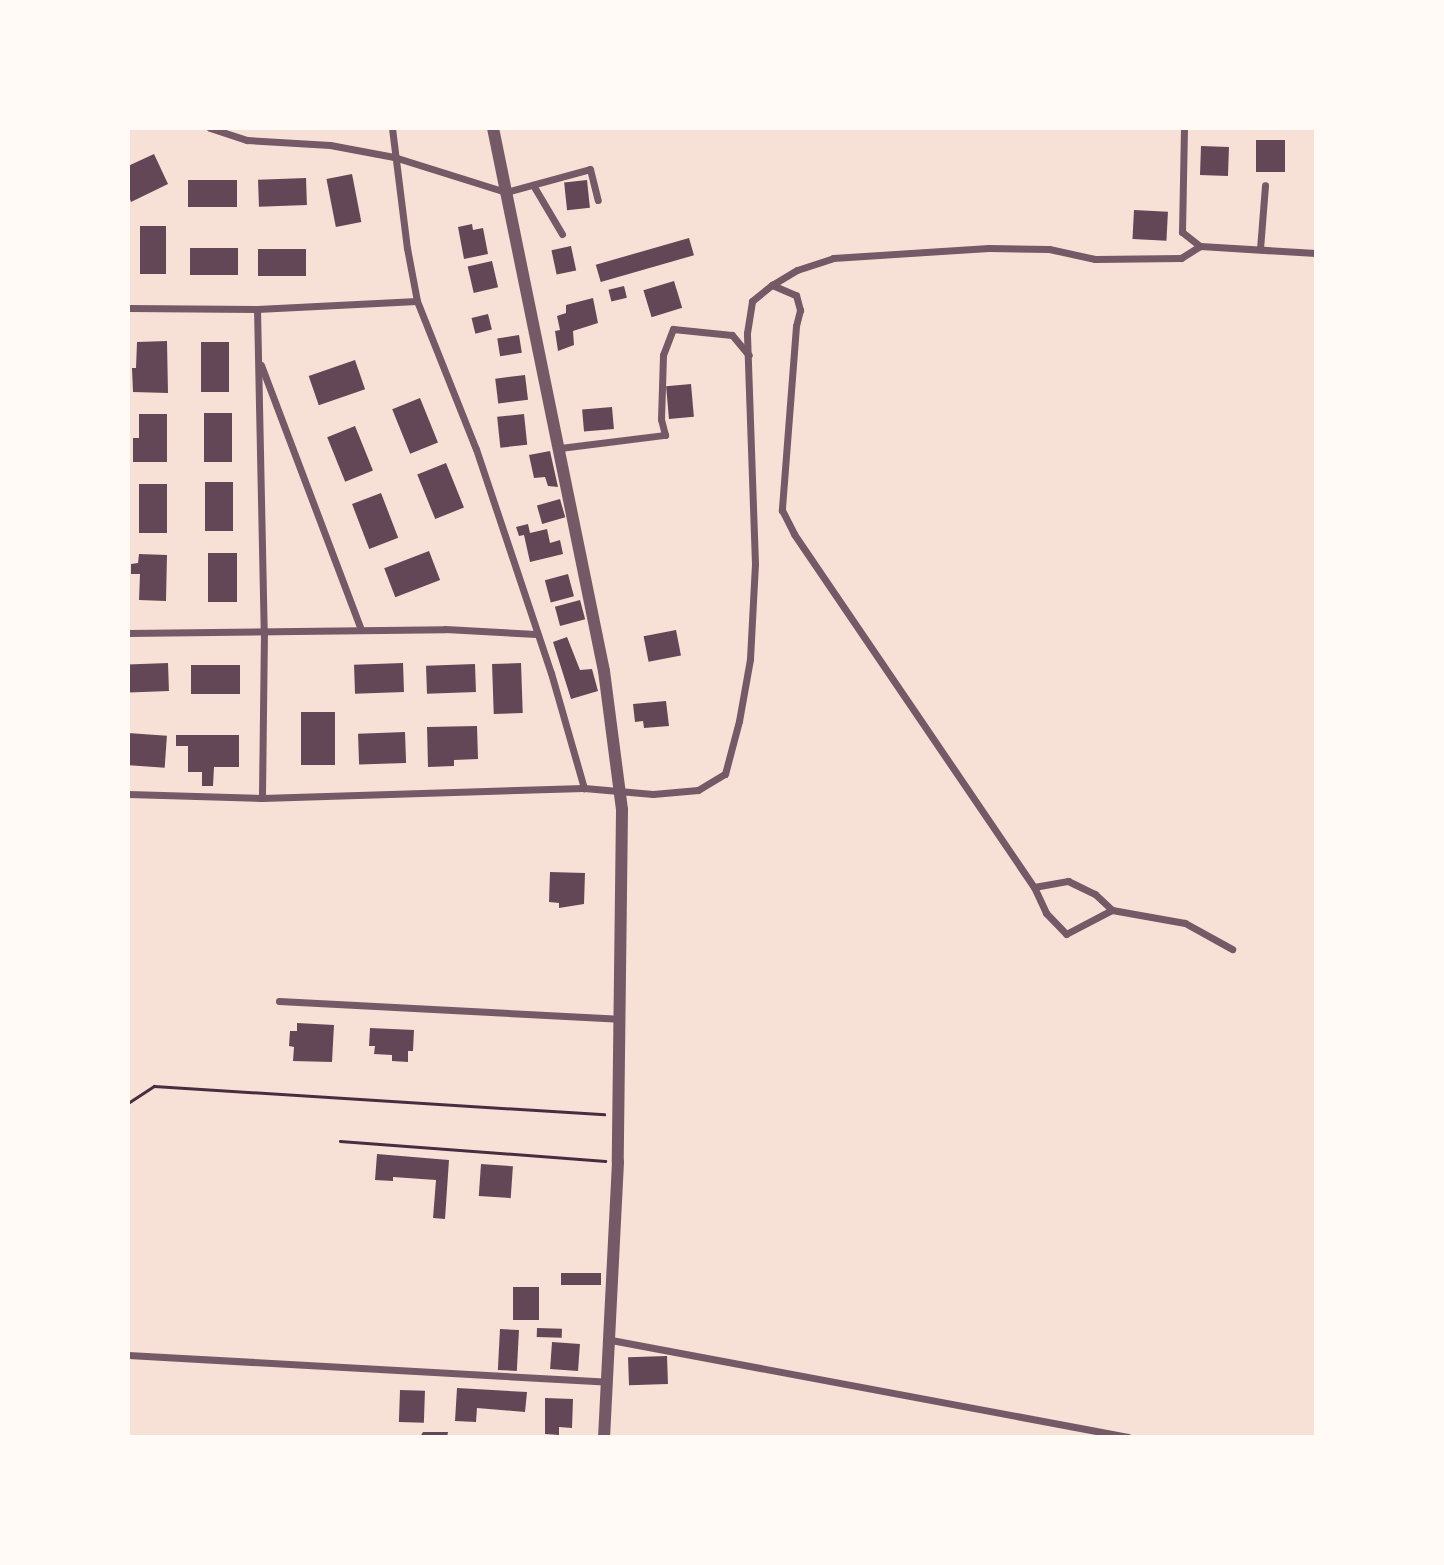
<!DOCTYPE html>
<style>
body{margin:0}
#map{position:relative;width:1444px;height:1565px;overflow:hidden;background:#f7e1d7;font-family:"Alegreya Sans",sans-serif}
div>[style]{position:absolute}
.building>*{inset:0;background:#644757;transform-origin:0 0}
.path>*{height:2.5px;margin:-1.25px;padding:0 1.25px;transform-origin:1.25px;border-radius:1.25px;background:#4a2c40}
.minor>*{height:7px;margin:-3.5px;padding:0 3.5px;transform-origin:3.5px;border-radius:3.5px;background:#755966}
.tertiary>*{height:12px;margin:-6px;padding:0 6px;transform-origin:6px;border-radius:6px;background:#755966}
span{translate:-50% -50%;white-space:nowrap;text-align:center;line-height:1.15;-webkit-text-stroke:6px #fffaf5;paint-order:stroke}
.frame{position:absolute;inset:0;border:130px solid #fffaf5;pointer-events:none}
</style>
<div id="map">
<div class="building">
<i style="left:1256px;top:140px;width:29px;height:32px"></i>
<i style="left:1201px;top:146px;width:28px;height:29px;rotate:2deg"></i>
<i style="clip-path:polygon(154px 154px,168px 184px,131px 202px,128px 194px,128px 166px)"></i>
<i style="left:352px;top:174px;width:49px;height:26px;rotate:79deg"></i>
<i style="left:306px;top:178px;width:27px;height:48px;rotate:88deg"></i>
<i style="left:237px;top:180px;width:27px;height:49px;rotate:90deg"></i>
<i style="left:587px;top:180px;width:28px;height:23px;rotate:84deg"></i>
<i style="left:1134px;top:210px;width:34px;height:29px;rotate:3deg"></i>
<i style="clip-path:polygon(472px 224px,473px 230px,483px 228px,488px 254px,464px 259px,458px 227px)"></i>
<i style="left:140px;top:226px;width:26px;height:48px"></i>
<i style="left:689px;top:238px;width:18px;height:97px;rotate:74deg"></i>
<i style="left:571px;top:246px;width:25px;height:20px;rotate:78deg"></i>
<i style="left:238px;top:248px;width:27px;height:48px;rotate:90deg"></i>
<i style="left:258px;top:249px;width:48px;height:27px"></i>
<i style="left:492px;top:261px;width:27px;height:25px;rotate:77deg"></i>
<i style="left:674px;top:281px;width:28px;height:32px;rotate:73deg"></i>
<i style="left:624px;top:286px;width:12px;height:16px;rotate:76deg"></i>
<i style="clip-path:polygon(593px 298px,598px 323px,573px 331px,574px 345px,558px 351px,555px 331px,560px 330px,557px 316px,566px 313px,566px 305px)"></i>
<i style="left:488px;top:314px;width:16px;height:17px;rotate:76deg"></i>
<i style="left:519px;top:335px;width:18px;height:22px;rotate:81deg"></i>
<i style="clip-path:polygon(167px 341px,168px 393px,133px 392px,132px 368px,136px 368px,137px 342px)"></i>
<i style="left:229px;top:342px;width:50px;height:28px;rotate:90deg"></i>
<i style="left:355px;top:360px;width:31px;height:49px;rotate:71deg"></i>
<i style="left:525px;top:375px;width:25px;height:30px;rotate:83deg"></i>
<i style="left:691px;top:384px;width:33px;height:25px;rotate:85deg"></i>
<i style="left:420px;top:398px;width:48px;height:30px;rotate:68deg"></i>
<i style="left:612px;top:407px;width:22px;height:30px;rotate:85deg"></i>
<i style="left:204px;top:413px;width:28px;height:49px"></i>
<i style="clip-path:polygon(139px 414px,167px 414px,167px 462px,133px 462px,133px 438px,139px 438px)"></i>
<i style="left:524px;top:414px;width:31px;height:27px;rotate:84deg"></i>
<i style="left:355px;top:426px;width:48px;height:30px;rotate:68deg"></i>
<i style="clip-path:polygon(550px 451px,558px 487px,548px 486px,545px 477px,534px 478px,529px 455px)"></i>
<i style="left:446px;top:463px;width:48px;height:31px;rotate:68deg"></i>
<i style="left:205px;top:482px;width:28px;height:49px"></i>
<i style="left:139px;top:484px;width:28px;height:49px"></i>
<i style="left:381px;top:493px;width:48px;height:31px;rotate:69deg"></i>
<i style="left:560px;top:499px;width:19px;height:24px;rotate:74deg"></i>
<i style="clip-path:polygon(528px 524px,530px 533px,547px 529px,550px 543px,560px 540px,563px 554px,530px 562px,524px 535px,519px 536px,516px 527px)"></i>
<i style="left:429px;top:551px;width:31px;height:48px;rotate:69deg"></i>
<i style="left:208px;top:553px;width:29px;height:49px"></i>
<i style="clip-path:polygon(139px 554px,167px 555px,166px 601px,139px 600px,140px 574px,131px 574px,131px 564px,138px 563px)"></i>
<i style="left:568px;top:574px;width:23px;height:24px;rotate:75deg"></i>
<i style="left:580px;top:600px;width:20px;height:26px;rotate:75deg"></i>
<i style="left:676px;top:630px;width:26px;height:33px;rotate:79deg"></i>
<i style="clip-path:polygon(567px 637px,580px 670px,592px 669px,598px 691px,571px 699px,553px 642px)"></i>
<i style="left:168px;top:663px;width:28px;height:40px;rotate:88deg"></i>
<i style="left:403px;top:663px;width:29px;height:49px;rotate:88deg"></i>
<i style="left:521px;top:663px;width:50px;height:29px;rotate:88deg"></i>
<i style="left:475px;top:664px;width:28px;height:49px;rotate:88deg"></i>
<i style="left:240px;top:665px;width:29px;height:49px;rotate:90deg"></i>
<i style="clip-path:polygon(666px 701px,669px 726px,644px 728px,643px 721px,635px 722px,633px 704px)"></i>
<i style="left:301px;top:712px;width:34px;height:53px"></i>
<i style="clip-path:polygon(477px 726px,478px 759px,454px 760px,454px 766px,428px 767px,427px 727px)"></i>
<i style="left:405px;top:732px;width:31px;height:47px;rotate:88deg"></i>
<i style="left:128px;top:733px;width:39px;height:32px;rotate:4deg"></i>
<i style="clip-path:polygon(176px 735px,239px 735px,239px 767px,214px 767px,213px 786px,202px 786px,202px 772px,188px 772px,188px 746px,176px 746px)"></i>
<i style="clip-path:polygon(550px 872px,585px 873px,584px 904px,559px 908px,559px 903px,549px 902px)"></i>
<i style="clip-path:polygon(297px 1023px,334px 1025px,332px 1062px,293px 1061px,294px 1047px,289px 1046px,290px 1031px,297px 1031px)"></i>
<i style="clip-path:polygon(370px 1028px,414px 1030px,413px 1051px,408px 1051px,408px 1062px,392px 1061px,392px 1055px,374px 1054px,375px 1046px,369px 1046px)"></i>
<i style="clip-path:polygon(377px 1154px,449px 1160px,445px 1219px,433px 1218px,436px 1180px,393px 1177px,393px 1181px,375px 1180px)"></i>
<i style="left:481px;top:1164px;width:32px;height:32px;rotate:4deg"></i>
<i style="left:561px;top:1273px;width:40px;height:12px"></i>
<i style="left:513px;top:1287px;width:26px;height:33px"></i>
<i style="left:537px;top:1328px;width:25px;height:9px;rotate:2deg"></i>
<i style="left:500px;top:1329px;width:19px;height:41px;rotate:3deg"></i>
<i style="left:552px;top:1342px;width:28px;height:27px;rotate:4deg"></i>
<i style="left:667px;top:1356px;width:28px;height:39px;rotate:88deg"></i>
<i style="clip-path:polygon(457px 1388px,527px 1392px,525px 1412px,477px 1408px,476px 1422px,455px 1421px)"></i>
<i style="left:400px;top:1390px;width:25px;height:32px;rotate:2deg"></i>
<i style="clip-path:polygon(545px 1398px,573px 1399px,572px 1428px,559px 1427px,559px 1435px,545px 1434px)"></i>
<i style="clip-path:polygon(423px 1432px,448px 1432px,447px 1437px,420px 1437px)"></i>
</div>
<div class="path">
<i style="left:128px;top:1103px;width:31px;rotate:-33deg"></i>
<i style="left:154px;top:1086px;width:451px;rotate:3.6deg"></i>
<i style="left:340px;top:1141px;width:266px;rotate:4.3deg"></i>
</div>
<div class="minor">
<i style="left:210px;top:128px;width:39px;rotate:18deg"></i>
<i style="left:247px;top:140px;width:83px;rotate:3.4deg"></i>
<i style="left:330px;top:145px;width:65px;rotate:10.6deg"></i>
<i style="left:394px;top:157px;width:117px;rotate:17.4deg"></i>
<i style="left:506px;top:192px;width:87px;rotate:-15.3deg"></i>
<i style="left:590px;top:169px;width:32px;rotate:76deg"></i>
<i style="left:392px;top:128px;width:121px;rotate:82.9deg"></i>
<i style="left:407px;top:248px;width:54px;rotate:79.3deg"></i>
<i style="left:417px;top:301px;width:159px;rotate:68.3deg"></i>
<i style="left:476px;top:449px;width:236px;rotate:71.5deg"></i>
<i style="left:551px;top:673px;width:120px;rotate:74deg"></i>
<i style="left:1184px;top:128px;width:104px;rotate:91.1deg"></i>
<i style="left:1182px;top:232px;width:23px;rotate:38deg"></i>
<i style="left:1200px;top:246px;width:116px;rotate:3.5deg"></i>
<i style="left:533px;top:185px;width:57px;rotate:59.4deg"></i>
<i style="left:1260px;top:249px;width:64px;rotate:-85.5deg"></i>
<i style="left:772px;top:285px;width:29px;rotate:-31deg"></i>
<i style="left:797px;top:270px;width:38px;rotate:-18deg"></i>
<i style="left:833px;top:258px;width:156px;rotate:-3.7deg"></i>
<i style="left:989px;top:248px;width:60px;rotate:1deg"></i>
<i style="left:1049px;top:249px;width:47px;rotate:12.3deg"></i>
<i style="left:1095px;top:259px;width:86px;rotate:-0.7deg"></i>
<i style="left:1181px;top:258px;width:22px;rotate:-32deg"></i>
<i style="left:128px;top:308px;width:129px;rotate:0.4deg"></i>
<i style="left:257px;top:309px;width:160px;rotate:-2.9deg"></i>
<i style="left:257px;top:309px;width:322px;rotate:88.8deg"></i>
<i style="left:264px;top:631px;width:167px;rotate:90.7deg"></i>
<i style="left:261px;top:365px;width:283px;rotate:69.3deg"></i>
<i style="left:560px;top:448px;width:106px;rotate:-7.1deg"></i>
<i style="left:665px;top:435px;width:16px;rotate:-104deg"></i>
<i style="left:661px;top:419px;width:64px;rotate:-88.2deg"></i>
<i style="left:663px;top:355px;width:28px;rotate:-69deg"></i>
<i style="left:673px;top:329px;width:59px;rotate:5.8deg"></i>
<i style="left:732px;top:335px;width:26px;rotate:50deg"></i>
<i style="left:128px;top:633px;width:317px;rotate:-0.7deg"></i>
<i style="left:445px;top:629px;width:91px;rotate:3.1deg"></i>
<i style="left:128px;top:794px;width:134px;rotate:1.7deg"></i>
<i style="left:262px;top:798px;width:322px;rotate:-1.8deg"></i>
<i style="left:584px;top:788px;width:69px;rotate:5deg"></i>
<i style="left:653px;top:794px;width:45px;rotate:-5.1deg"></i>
<i style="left:698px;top:790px;width:31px;rotate:-31deg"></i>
<i style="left:725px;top:774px;width:55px;rotate:-75.2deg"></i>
<i style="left:739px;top:721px;width:63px;rotate:-79.9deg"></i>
<i style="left:750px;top:659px;width:95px;rotate:-87deg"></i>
<i style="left:755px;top:564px;width:231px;rotate:-92deg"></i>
<i style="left:747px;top:333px;width:32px;rotate:-81deg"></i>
<i style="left:752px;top:301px;width:26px;rotate:-39deg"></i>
<i style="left:772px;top:285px;width:26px;rotate:23deg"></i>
<i style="left:796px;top:295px;width:16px;rotate:75deg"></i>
<i style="left:800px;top:310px;width:16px;rotate:104deg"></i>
<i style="left:796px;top:326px;width:185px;rotate:94.4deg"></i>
<i style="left:782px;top:510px;width:27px;rotate:63deg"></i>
<i style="left:794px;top:534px;width:427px;rotate:55.8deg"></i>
<i style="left:1034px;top:887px;width:35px;rotate:-10deg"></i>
<i style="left:1068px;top:881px;width:30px;rotate:26deg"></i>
<i style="left:1095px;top:894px;width:23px;rotate:43deg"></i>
<i style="left:1034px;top:887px;width:29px;rotate:65deg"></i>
<i style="left:1046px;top:913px;width:29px;rotate:46deg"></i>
<i style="left:1066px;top:934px;width:52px;rotate:-27.6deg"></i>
<i style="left:1112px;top:910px;width:74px;rotate:10.1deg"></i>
<i style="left:1185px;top:923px;width:54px;rotate:29deg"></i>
<i style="left:279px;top:1001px;width:340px;rotate:3deg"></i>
<i style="left:611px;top:1340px;width:526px;rotate:10.63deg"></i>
<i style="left:128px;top:1355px;width:481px;rotate:3.2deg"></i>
</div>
<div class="tertiary">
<i style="left:493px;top:128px;width:554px;rotate:78.45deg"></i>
<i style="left:604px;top:671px;width:140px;rotate:82.6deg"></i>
<i style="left:622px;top:810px;width:352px;rotate:90.7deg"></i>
<i style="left:618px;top:1162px;width:275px;rotate:92.9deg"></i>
</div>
<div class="frame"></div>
</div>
